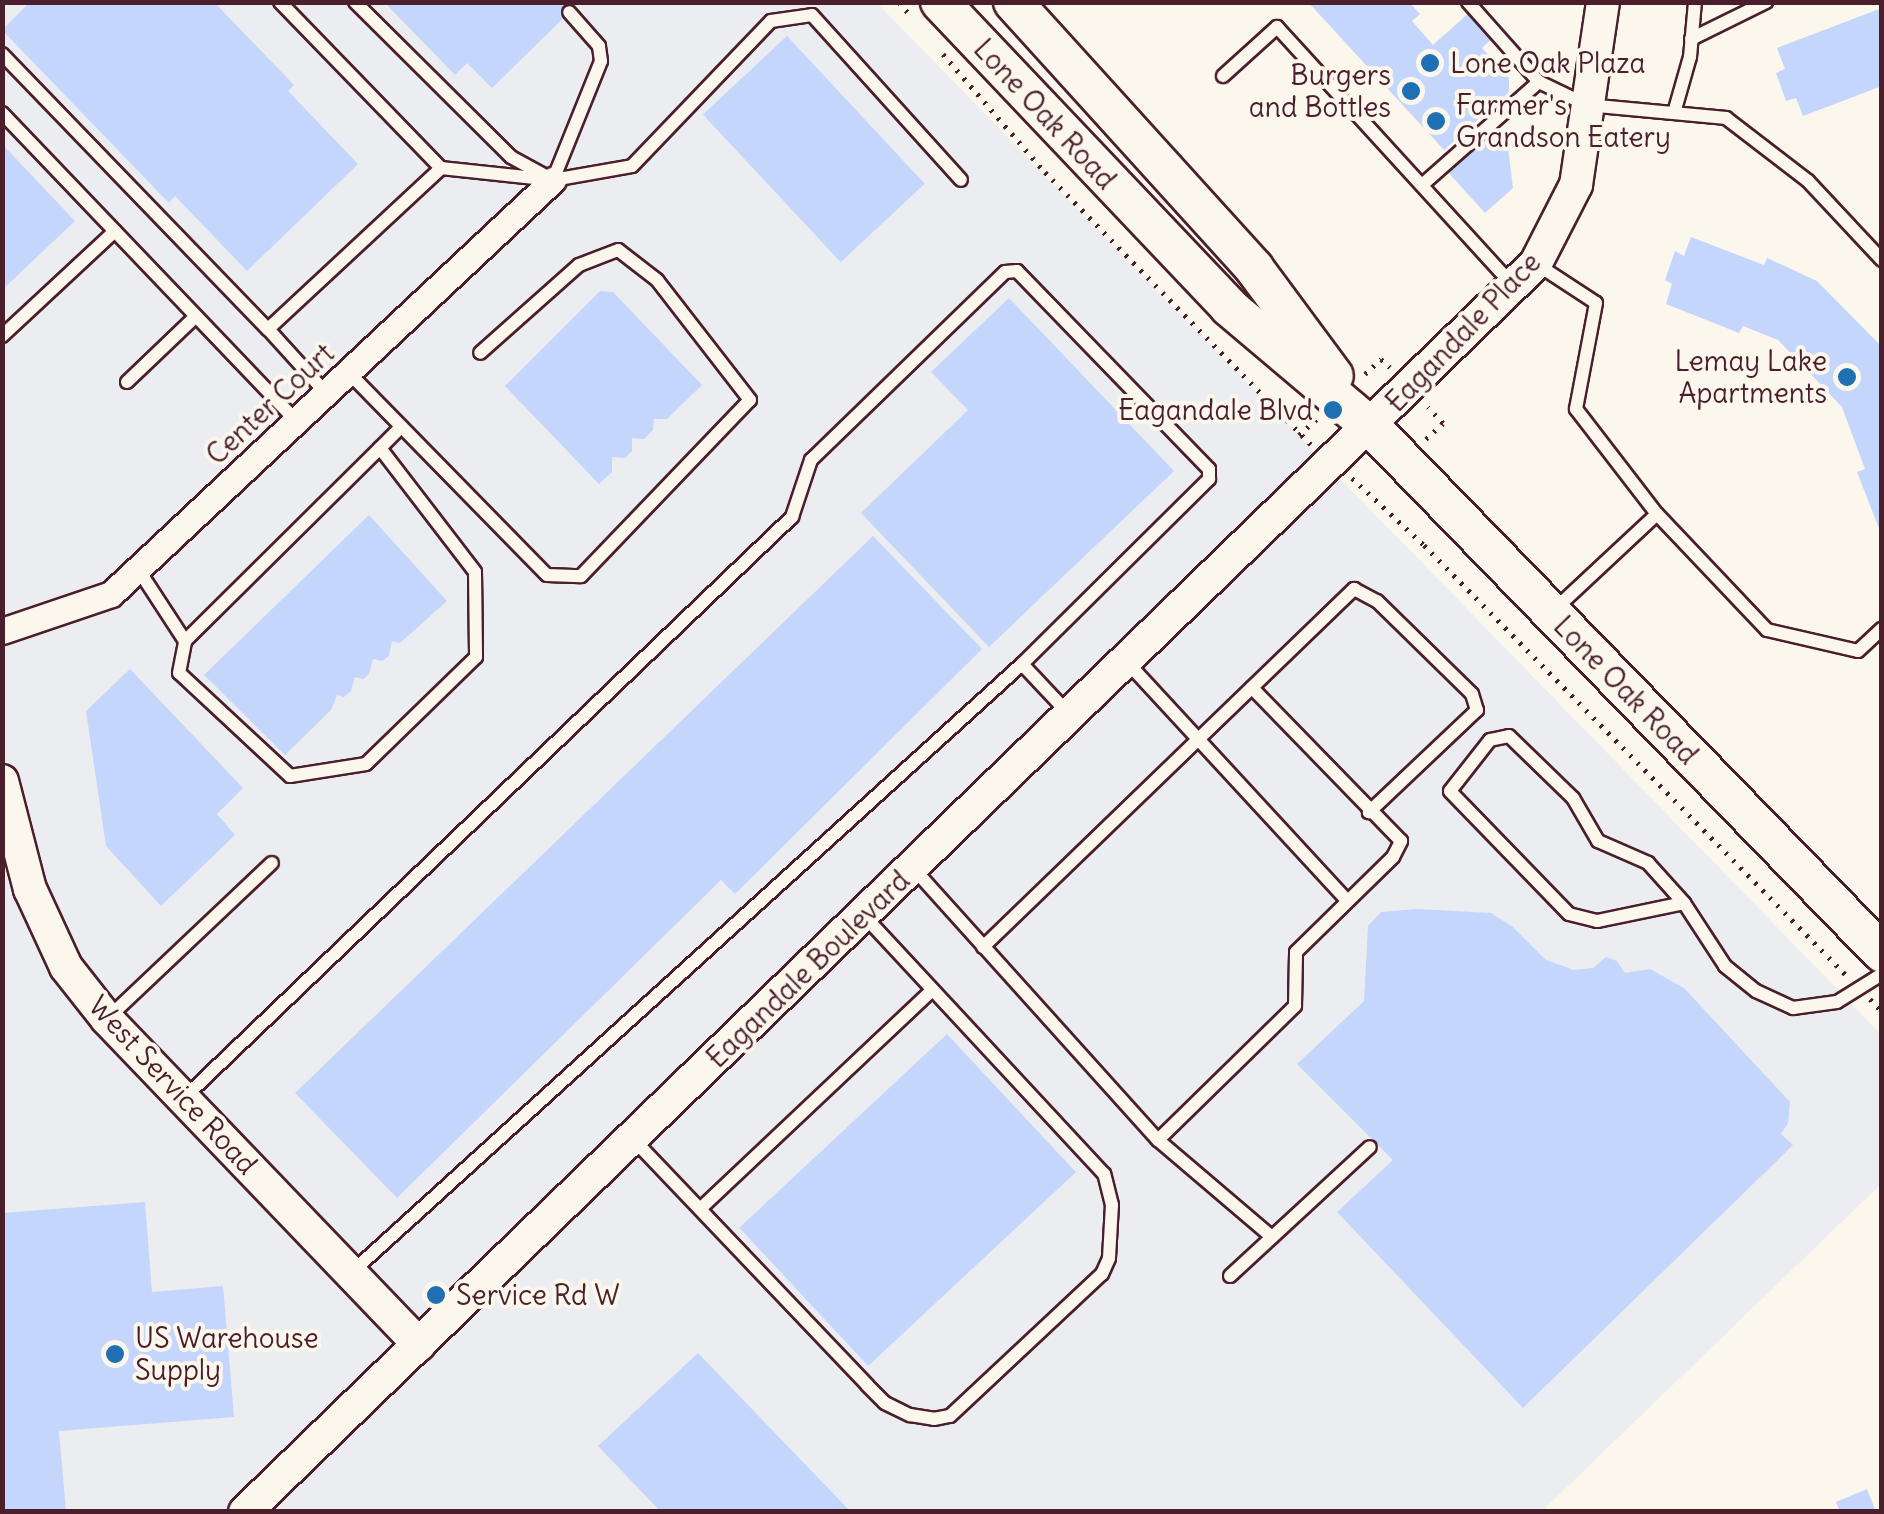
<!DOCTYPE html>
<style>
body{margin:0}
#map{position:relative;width:1884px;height:1514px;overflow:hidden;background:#fbf7ec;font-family:Delius,sans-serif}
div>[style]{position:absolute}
.built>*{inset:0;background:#ebedf1}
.building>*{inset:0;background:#c5d6fc;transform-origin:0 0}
.path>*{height:5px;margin-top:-2.5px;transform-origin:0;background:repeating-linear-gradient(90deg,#4a1f2b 0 2.5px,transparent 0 10.5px)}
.roads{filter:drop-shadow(2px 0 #4a1f2b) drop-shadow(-2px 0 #4a1f2b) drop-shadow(0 2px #4a1f2b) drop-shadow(0 -2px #4a1f2b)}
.service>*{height:12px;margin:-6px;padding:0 6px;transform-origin:6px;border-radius:6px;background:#fbf7ec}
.minor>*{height:25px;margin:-12.5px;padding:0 12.5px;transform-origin:12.5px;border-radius:12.5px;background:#fbf7ec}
.tertiary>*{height:32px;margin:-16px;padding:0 16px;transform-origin:16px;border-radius:16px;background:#fbf7ec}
.secondary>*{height:38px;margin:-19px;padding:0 19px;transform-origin:19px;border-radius:19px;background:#fbf7ec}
.dots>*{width:28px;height:28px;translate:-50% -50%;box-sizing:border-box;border:5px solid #fbf7ec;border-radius:50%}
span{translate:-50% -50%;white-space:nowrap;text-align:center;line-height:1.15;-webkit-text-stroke:8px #fbf7ec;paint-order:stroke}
.poi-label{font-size:28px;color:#4a1f2b}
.left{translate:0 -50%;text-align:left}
.right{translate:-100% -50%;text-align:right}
.street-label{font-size:28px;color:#4a1f2b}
.frame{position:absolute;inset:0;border:5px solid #4a1f2b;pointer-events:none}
</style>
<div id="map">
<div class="built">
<i style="clip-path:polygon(3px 3px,877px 3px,1881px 1034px,1881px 1184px,1542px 1511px,3px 1512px)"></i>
</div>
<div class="building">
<i style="clip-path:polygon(30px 2px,214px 2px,294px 85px,288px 91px,358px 164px,247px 271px,175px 196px,169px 203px,2px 30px)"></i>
<i style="clip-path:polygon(384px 2px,580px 2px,492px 88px,467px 63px,455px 75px)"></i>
<i style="clip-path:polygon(1308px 2px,1409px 2px,1420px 14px,1412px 21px,1433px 45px,1472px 10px,1495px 36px,1482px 48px,1509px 78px,1509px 92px,1444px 150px)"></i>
<i style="clip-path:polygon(1882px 8px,1882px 86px,1803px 116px,1796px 98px,1786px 101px,1776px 73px,1785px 69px,1777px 48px)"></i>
<i style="left:787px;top:36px;width:202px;height:115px;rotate:47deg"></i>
<i style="clip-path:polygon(1496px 127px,1507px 139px,1513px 188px,1485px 213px,1447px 171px)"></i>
<i style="clip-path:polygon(2px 144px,75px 221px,2px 290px)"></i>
<i style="clip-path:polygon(1691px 237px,1764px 265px,1767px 258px,1817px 281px,1882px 347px,1882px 536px,1857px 472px,1865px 469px,1842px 407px,1778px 340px,1743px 326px,1739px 333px,1666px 304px,1672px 284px,1665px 280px,1675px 251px,1684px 256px)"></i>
<i style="clip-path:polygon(600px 291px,613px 292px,702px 385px,667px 419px,654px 419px,653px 430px,644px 439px,632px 438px,632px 451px,625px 458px,612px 457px,612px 472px,599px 484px,505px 386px)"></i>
<i style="clip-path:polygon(1009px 298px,1174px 471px,989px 647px,861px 513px,968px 410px,931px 372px)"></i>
<i style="clip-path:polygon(369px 515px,447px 601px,400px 643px,392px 641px,389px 656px,382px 661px,373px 659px,369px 674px,363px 679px,355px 677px,351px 691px,344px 697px,337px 695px,331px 710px,285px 755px,204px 675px)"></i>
<i style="clip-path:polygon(873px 536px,982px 649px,735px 894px,721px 880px,397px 1198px,295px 1093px)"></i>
<i style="clip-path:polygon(130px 669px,243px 788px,217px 814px,235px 835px,161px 906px,106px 846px,86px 711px)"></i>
<i style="clip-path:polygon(1417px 909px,1491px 913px,1513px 927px,1546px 960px,1574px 970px,1593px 968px,1606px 957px,1617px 961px,1625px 973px,1650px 969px,1684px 988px,1790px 1102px,1788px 1123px,1781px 1134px,1793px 1145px,1523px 1408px,1337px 1212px,1393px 1160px,1297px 1064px,1364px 1001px,1368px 926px,1381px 912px)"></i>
<i style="left:947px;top:1034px;width:189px;height:284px;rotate:47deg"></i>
<i style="clip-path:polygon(145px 1202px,152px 1292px,223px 1286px,234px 1417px,59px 1431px,66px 1512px,2px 1512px,2px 1213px)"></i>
<i style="clip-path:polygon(698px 1353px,851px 1512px,661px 1512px,598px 1446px)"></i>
<i style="clip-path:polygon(1867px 1489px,1876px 1512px,1840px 1512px,1836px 1502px)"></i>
</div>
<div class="path">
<i style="left:899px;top:2px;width:17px;rotate:50deg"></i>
<i style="left:943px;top:54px;width:156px;rotate:49.2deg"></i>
<i style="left:1045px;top:172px;width:383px;rotate:45.7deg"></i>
<i style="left:1365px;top:374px;width:22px;rotate:-43deg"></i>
<i style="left:1381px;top:359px;width:12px;rotate:42deg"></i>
<i style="left:1299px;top:435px;width:24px;rotate:-42deg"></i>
<i style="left:1426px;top:439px;width:23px;rotate:-43deg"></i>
<i style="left:1443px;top:423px;width:22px;rotate:-133deg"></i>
<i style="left:1352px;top:478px;width:98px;rotate:42.9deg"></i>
<i style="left:1424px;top:545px;width:605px;rotate:45.54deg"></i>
<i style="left:1870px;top:999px;width:18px;rotate:47deg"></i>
</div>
<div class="roads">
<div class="service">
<i style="left:280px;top:2px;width:231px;rotate:45.9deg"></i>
<i style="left:355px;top:2px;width:220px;rotate:44.8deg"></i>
<i style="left:511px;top:157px;width:48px;rotate:28.7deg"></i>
<i style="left:553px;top:180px;width:128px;rotate:-68deg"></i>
<i style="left:601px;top:61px;width:15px;rotate:-98deg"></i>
<i style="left:599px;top:46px;width:45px;rotate:-131.4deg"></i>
<i style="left:1468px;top:2px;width:107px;rotate:48.4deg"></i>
<i style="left:1539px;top:82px;width:53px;rotate:25.6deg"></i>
<i style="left:1587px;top:105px;width:140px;rotate:5.3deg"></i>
<i style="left:1726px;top:118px;width:103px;rotate:37.5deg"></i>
<i style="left:1808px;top:181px;width:108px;rotate:46.9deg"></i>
<i style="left:1691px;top:39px;width:84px;rotate:-26.3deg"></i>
<i style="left:2px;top:54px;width:383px;rotate:46deg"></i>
<i style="left:1223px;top:76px;width:73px;rotate:-42.2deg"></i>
<i style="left:1277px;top:27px;width:348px;rotate:47.6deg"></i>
<i style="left:2px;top:113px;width:426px;rotate:46.3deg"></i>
<i style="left:1674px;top:113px;width:58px;rotate:-74.1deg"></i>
<i style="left:1690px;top:57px;width:55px;rotate:-84.8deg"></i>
<i style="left:1422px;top:185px;width:156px;rotate:-41.4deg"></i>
<i style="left:1538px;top:265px;width:69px;rotate:33.2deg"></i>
<i style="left:1596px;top:303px;width:108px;rotate:100.7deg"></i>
<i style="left:1576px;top:409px;width:133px;rotate:52.4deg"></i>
<i style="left:1657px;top:514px;width:160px;rotate:46.5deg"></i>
<i style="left:1767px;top:630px;width:93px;rotate:13deg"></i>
<i style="left:1858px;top:651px;width:33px;rotate:-43deg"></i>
<i style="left:2px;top:336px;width:154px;rotate:-42.9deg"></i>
<i style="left:348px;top:372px;width:284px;rotate:45.6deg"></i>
<i style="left:547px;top:575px;width:34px;rotate:2deg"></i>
<i style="left:581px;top:576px;width:244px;rotate:-46.2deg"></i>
<i style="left:750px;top:400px;width:152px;rotate:-127.8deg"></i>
<i style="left:657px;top:280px;width:49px;rotate:-142.4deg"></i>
<i style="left:618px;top:250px;width:42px;rotate:159deg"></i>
<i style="left:579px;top:265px;width:132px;rotate:138.4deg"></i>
<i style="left:127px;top:382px;width:95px;rotate:-43.7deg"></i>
<i style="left:326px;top:393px;width:86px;rotate:-132.2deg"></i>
<i style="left:268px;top:329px;width:236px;rotate:-42.9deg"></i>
<i style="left:441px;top:168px;width:113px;rotate:6.1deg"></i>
<i style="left:553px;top:180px;width:80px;rotate:-10deg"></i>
<i style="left:632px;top:166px;width:201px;rotate:-46.2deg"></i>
<i style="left:771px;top:21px;width:41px;rotate:-8.3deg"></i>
<i style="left:812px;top:15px;width:222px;rotate:47.9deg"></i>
<i style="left:380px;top:448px;width:156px;rotate:52.5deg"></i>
<i style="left:475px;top:572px;width:85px;rotate:89.3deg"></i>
<i style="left:476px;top:657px;width:153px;rotate:135.8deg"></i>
<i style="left:366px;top:764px;width:77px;rotate:171deg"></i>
<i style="left:290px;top:776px;width:151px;rotate:-137.1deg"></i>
<i style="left:179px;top:673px;width:33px;rotate:-79deg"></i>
<i style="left:185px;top:641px;width:274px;rotate:-44.7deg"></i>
<i style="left:380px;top:448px;width:30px;rotate:-45deg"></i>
<i style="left:138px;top:569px;width:86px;rotate:56.9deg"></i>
<i style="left:1553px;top:611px;width:142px;rotate:-43deg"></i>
<i style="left:1127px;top:662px;width:324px;rotate:47.3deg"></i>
<i style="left:1022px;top:664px;width:67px;rotate:46.8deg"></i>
<i style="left:913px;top:868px;width:366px;rotate:48deg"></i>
<i style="left:1158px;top:1140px;width:150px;rotate:40.4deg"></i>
<i style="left:1684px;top:903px;width:89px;rotate:168.3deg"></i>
<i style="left:1597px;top:921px;width:29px;rotate:-166deg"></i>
<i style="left:1569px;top:914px;width:171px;rotate:-134.1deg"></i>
<i style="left:1450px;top:791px;width:65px;rotate:-51.9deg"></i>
<i style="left:1490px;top:740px;width:19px;rotate:-12deg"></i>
<i style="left:1509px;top:736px;width:89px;rotate:44.1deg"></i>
<i style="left:1573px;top:798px;width:50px;rotate:59.8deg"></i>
<i style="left:1598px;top:841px;width:55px;rotate:23.7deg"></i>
<i style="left:1648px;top:863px;width:54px;rotate:48deg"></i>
<i style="left:1684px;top:903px;width:75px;rotate:56.9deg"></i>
<i style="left:1725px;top:966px;width:40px;rotate:39deg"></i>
<i style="left:1756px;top:991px;width:41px;rotate:24.7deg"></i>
<i style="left:1793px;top:1008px;width:44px;rotate:-7.8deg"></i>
<i style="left:1837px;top:1002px;width:53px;rotate:-31.9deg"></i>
<i style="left:983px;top:947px;width:516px;rotate:-43.98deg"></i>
<i style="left:1354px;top:589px;width:26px;rotate:28deg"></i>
<i style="left:1377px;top:601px;width:133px;rotate:44.4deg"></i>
<i style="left:1472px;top:694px;width:17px;rotate:73deg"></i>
<i style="left:1477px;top:710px;width:149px;rotate:136.6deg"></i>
<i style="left:109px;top:1017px;width:224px;rotate:-43.4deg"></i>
<i style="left:185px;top:1097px;width:840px;rotate:-43.7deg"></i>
<i style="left:792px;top:517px;width:60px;rotate:-71.6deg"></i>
<i style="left:811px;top:460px;width:270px;rotate:-44.1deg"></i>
<i style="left:1005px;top:272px;width:12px;rotate:-5deg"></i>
<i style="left:1017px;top:271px;width:276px;rotate:45.9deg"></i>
<i style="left:1209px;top:469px;width:10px;rotate:90deg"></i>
<i style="left:1209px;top:479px;width:263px;rotate:135.3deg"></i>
<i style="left:1022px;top:664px;width:903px;rotate:137.78deg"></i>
<i style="left:633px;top:1139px;width:340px;rotate:46.4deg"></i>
<i style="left:867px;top:1385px;width:25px;rotate:45deg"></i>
<i style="left:885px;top:1403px;width:28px;rotate:26deg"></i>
<i style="left:910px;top:1415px;width:24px;rotate:9deg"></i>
<i style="left:934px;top:1419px;width:16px;rotate:-11deg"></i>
<i style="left:950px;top:1416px;width:208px;rotate:-43.1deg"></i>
<i style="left:1102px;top:1274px;width:17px;rotate:-66deg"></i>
<i style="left:1109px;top:1258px;width:53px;rotate:-86.8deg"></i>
<i style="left:1112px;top:1205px;width:32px;rotate:-104deg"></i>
<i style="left:1104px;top:1174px;width:352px;rotate:-132.9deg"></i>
<i style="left:1158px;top:1140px;width:192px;rotate:-44.4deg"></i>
<i style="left:1295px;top:1006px;width:54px;rotate:-88.9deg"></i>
<i style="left:1296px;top:952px;width:136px;rotate:-44.4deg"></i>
<i style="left:1393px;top:857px;width:18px;rotate:-63deg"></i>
<i style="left:1401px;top:841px;width:214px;rotate:-134.2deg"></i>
<i style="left:700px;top:1209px;width:319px;rotate:-43.3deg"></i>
<i style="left:1230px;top:1276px;width:190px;rotate:-42.7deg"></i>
</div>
<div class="minor">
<i style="left:2px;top:631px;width:115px;rotate:-18.7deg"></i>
<i style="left:111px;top:594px;width:606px;rotate:-43.13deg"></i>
</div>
<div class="tertiary">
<i style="left:2px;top:781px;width:112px;rotate:75.5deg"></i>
<i style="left:30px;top:889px;width:86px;rotate:65.2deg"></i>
<i style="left:66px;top:967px;width:66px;rotate:51.7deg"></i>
<i style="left:107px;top:1019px;width:451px;rotate:46.2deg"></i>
<i style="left:245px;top:1512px;width:1796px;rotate:-44.05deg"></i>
<i style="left:1536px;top:263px;width:88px;rotate:-62.9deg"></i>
<i style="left:1576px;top:185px;width:185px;rotate:-81.6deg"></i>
</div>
<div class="secondary">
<i style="left:940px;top:2px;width:420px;rotate:46.5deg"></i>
<i style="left:1229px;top:307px;width:186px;rotate:40.2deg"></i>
<i style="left:1371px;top:427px;width:733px;rotate:45.83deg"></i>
<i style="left:1013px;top:2px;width:359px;rotate:47.8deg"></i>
<i style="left:1254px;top:268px;width:134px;rotate:53.5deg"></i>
</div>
</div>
<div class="dots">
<i style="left:1430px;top:63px;background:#1f6fb2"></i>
<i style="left:1411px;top:91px;background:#1f6fb2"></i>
<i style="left:1436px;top:121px;background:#1f6fb2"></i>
<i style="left:1847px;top:377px;background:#1f6fb2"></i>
<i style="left:1333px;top:410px;background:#1f6fb2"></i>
<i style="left:436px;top:1295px;background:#1f6fb2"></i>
<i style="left:115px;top:1354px;background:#1f6fb2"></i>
</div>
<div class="poi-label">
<span class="left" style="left:1450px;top:63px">Lone Oak Plaza</span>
<span class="right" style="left:1391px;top:91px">Burgers<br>and Bottles</span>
<span class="left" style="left:1456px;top:121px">Farmer's<br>Grandson Eatery</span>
<span class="right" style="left:1827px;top:377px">Lemay Lake<br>Apartments</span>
<span class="right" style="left:1313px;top:410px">Eagandale Blvd</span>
<span class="left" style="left:456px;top:1295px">Service Rd W</span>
<span class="left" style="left:135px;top:1354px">US Warehouse<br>Supply</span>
</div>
<div class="street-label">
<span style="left:1045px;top:114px;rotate:47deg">Lone Oak Road</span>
<span style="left:1463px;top:332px;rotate:-46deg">Eagandale Place</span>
<span style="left:270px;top:404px;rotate:-43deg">Center Court</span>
<span style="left:1626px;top:690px;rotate:46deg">Lone Oak Road</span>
<span style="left:808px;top:969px;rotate:-44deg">Eagandale Boulevard</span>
<span style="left:173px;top:1085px;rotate:47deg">West Service Road</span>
</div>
<div class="frame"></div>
</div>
